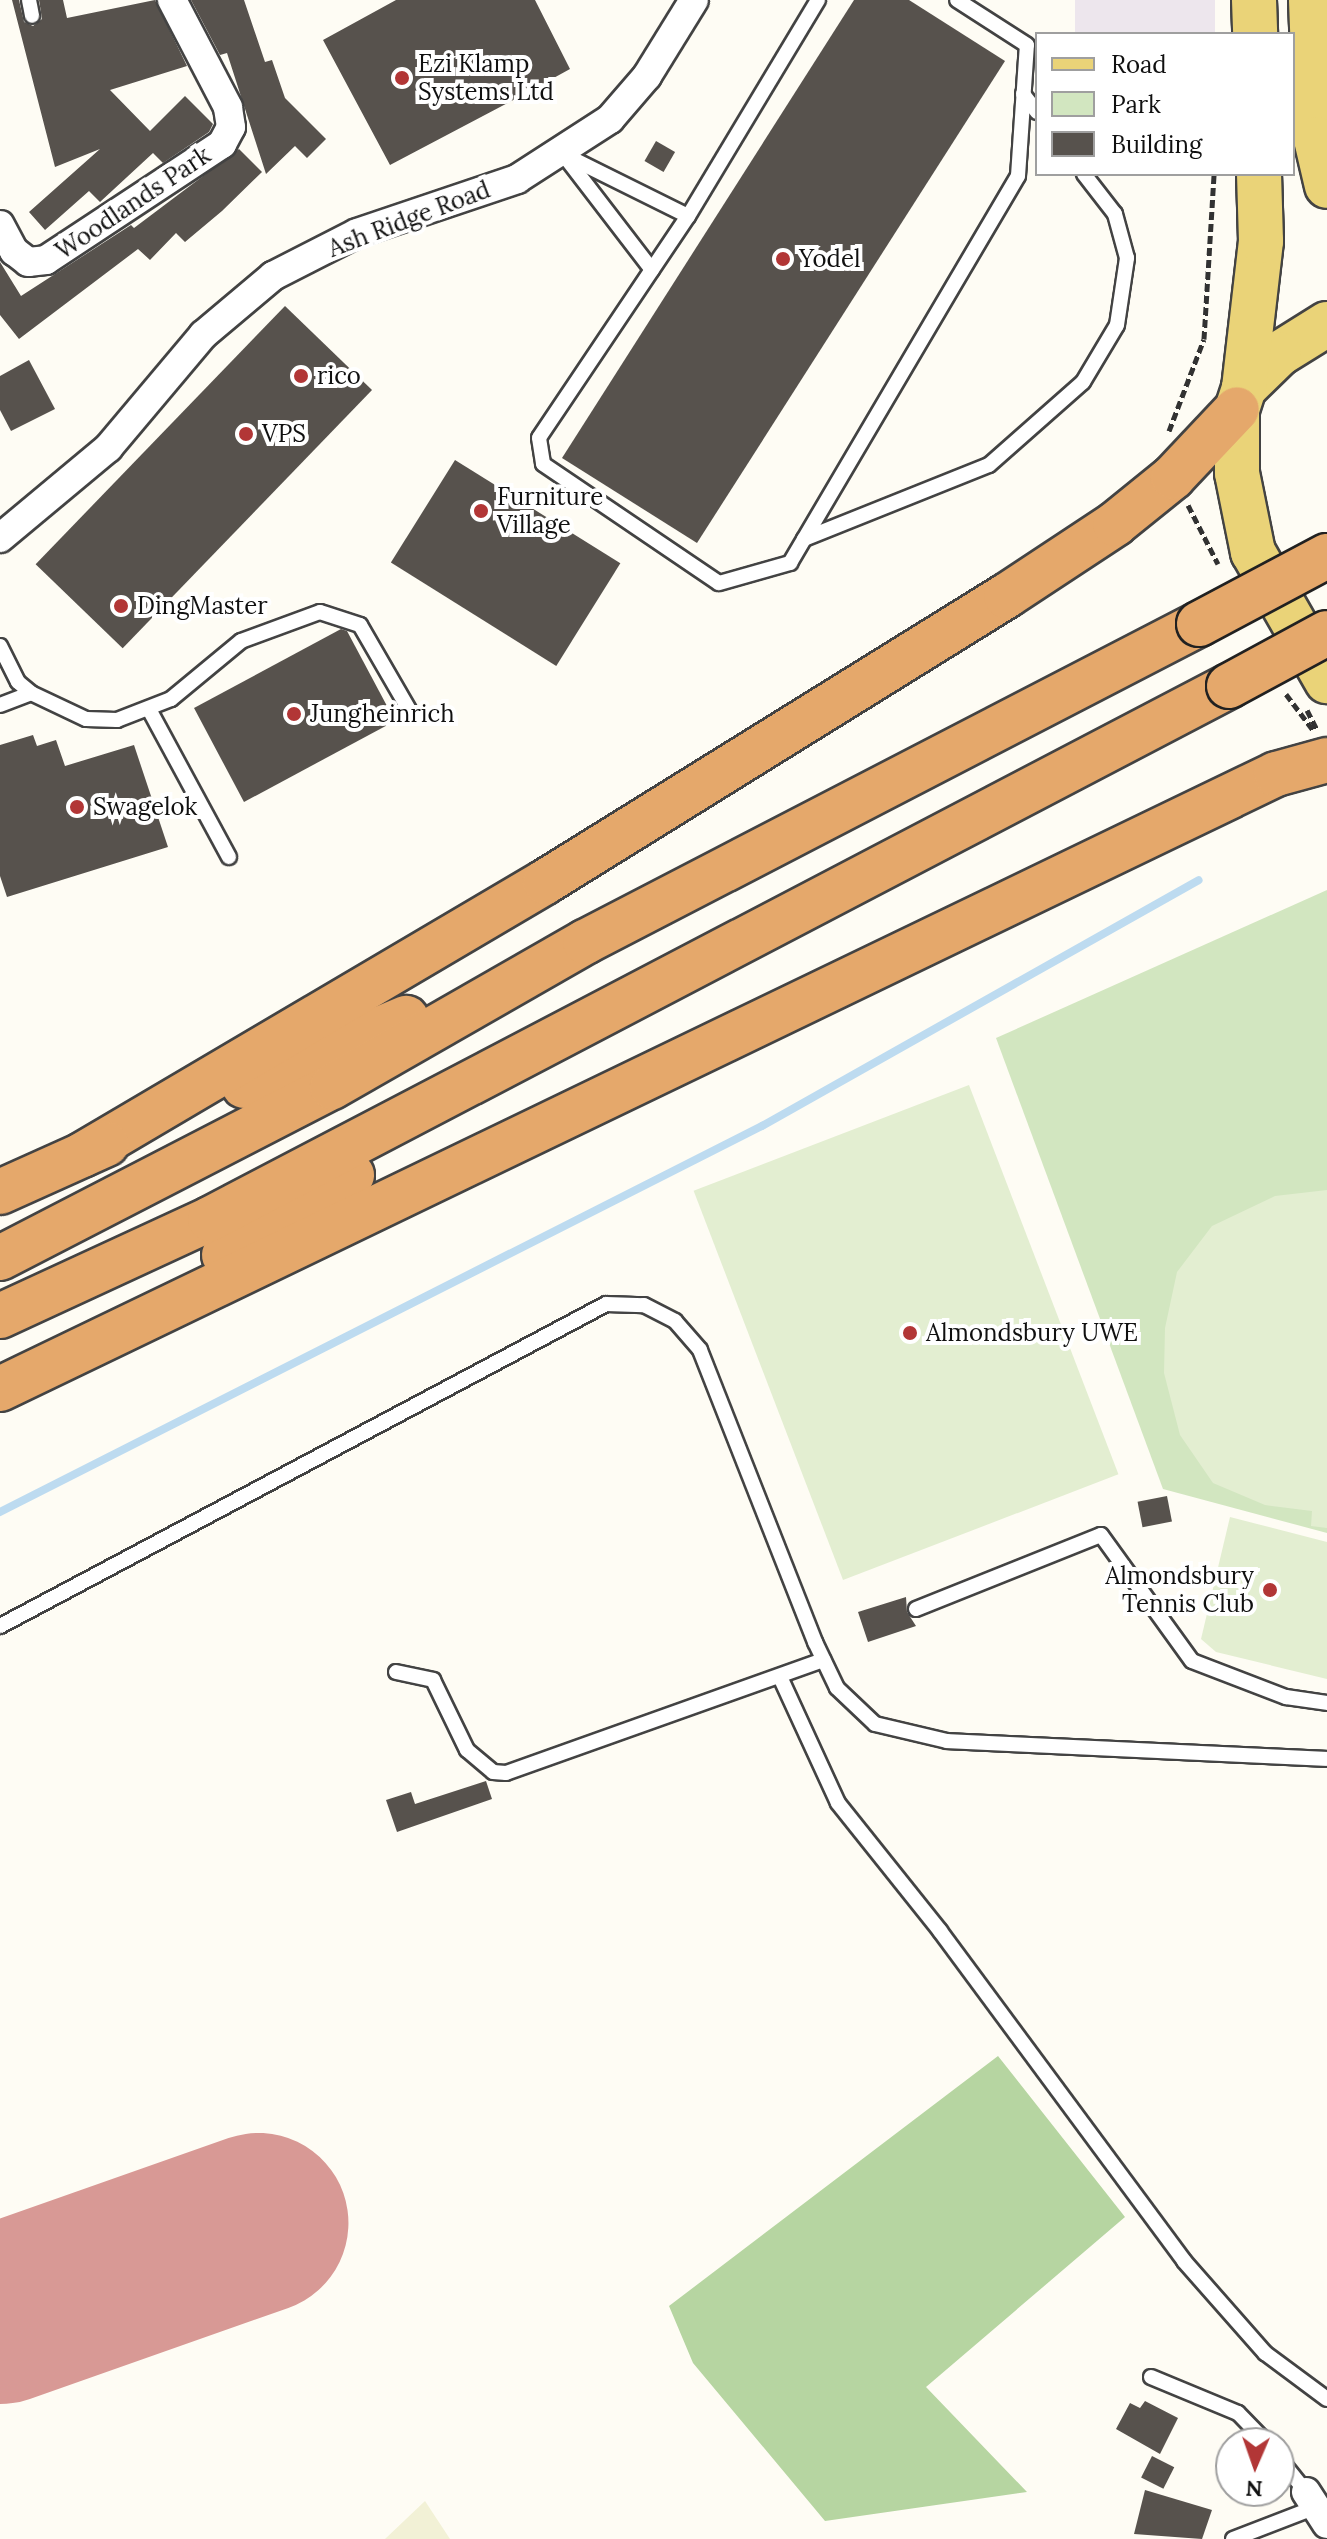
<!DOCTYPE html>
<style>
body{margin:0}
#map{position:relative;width:1327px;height:2539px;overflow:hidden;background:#fefcf4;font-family:Lora,serif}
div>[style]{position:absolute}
.industrial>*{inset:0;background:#ede6ed;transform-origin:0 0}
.farmland>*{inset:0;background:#f2f1d6}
.green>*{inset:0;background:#d2e6c0}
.forest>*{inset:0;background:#b6d5a1}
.pitch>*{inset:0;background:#e3eed1;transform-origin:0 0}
.stream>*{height:8px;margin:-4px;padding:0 4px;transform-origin:4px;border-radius:4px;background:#bddbf0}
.runway>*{height:180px;margin:-90px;padding:0 90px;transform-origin:90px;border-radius:90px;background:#d89995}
.building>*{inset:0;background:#57524d;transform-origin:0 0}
.path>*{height:5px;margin-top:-2.5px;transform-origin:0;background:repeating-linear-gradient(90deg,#323232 0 8px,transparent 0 12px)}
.roads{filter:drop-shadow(2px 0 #434343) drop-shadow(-2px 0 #434343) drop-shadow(0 2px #434343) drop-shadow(0 -2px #434343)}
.lane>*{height:14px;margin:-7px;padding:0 7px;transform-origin:7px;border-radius:7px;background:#fff}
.street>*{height:28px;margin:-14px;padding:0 14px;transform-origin:14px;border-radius:14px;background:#fff}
.primary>*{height:44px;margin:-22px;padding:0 22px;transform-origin:22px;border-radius:22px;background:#ead378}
.highway>*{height:44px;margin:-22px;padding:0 22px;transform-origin:22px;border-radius:22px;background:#e5a86b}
.bridges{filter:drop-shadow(2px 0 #212121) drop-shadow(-2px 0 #212121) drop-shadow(0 2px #212121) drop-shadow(0 -2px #212121)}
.highway-bridge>*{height:44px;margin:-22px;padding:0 22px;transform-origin:22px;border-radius:22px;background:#e5a86b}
.dots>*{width:22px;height:22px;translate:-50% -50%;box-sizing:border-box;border:4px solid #fff;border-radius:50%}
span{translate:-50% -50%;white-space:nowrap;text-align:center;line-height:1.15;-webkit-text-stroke:8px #fff;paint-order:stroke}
.poi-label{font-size:24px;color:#101010}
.left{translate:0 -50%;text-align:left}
.right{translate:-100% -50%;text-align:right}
.street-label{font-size:24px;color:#101010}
.legend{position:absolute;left:1035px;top:32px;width:260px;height:144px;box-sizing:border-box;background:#fff;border:2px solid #9f9f9f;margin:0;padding:10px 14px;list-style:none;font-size:24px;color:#101010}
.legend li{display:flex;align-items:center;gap:16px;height:40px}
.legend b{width:40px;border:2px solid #9f9f9f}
.north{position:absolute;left:1215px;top:2427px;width:80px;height:80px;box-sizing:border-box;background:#fff;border:2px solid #9f9f9f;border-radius:50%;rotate:182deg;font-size:22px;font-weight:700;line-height:32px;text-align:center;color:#101010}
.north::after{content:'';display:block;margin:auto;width:28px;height:36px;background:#b23636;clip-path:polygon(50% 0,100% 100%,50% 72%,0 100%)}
</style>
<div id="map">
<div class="industrial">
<i style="left:1075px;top:0;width:140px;height:34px"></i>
</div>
<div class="farmland">
<i style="clip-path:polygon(425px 2501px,450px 2539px,385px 2539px)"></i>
</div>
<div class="green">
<i style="clip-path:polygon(1327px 890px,1327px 1533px,1163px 1489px,996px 1038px)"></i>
</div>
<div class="forest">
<i style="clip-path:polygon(998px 2056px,1125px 2217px,926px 2387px,1027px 2492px,825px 2521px,693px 2363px,669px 2306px)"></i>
</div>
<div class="pitch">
<i style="left:969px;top:1085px;width:417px;height:295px;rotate:69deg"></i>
<i style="clip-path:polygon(1327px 1190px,1327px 1528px,1311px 1526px,1312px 1511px,1265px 1505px,1213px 1483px,1180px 1435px,1164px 1373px,1165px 1328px,1177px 1272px,1212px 1226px,1275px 1196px)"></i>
<i style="clip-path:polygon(1230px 1517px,1327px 1542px,1327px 1679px,1216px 1652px,1201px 1639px)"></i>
</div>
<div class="stream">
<i style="left:0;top:1512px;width:854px;rotate:-26.87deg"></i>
<i style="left:762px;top:1126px;width:501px;rotate:-29.38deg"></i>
</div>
<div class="runway">
<i style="left:0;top:2314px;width:274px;rotate:-19.4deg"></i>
</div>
<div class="building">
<i style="clip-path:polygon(12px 0,19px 0,24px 22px,33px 26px,42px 19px,39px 0,63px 0,67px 18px,155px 0,187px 66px,110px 90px,150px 131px,185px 96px,213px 124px,209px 132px,163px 163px,153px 153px,100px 202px,89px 191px,45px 230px,29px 212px,100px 149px,55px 167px)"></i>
<i style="clip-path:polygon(191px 0,244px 0,265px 62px,272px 60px,285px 98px,326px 139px,307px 158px,295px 146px,266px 174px,227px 53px,220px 55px)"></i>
<i style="clip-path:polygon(396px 0,535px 0,570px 69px,530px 91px,525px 87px,519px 97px,390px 165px,323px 40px)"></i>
<i style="clip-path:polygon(854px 0,909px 0,1005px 61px,697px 543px,562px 458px)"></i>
<i style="left:656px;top:141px;width:22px;height:23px;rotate:30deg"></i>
<i style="clip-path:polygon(239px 149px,262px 172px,222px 211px,185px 242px,176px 233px,150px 260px,138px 249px,19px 339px,0 315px,0 262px,21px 296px,131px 225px,134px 228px)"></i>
<i style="left:285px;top:306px;width:121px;height:359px;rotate:44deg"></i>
<i style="clip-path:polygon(29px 360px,55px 409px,11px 431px,0 410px,0 376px)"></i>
<i style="left:455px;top:460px;width:195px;height:121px;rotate:32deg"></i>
<i style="clip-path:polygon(341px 629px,347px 631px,395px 721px,244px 802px,194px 708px)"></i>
<i style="clip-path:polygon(33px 735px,37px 746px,56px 740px,65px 766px,134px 745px,168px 847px,7px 897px,0 876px,0 745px)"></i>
<i style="left:1167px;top:1496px;width:26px;height:30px;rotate:79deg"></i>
<i style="clip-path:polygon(906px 1597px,907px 1612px,916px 1626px,868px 1642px,858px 1612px)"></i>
<i style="clip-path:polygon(486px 1781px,492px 1799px,397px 1832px,386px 1800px,411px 1792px,415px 1804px)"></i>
<i style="clip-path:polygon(1145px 2401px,1178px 2418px,1160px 2454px,1116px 2429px,1130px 2403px,1140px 2408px)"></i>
<i style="left:1152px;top:2456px;width:25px;height:24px;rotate:27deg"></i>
<i style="clip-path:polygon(1145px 2490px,1212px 2510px,1202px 2539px,1134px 2534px)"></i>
</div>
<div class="path">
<i style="left:1169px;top:431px;width:98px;rotate:-69.2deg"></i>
<i style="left:1204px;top:339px;width:165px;rotate:-86.5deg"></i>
<i style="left:1188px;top:505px;width:66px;rotate:63deg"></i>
<i style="left:1286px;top:694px;width:45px;rotate:53.1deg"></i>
<i style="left:1307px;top:710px;width:22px;rotate:63deg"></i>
</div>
<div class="roads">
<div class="lane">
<i style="left:29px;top:0;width:16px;rotate:79deg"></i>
<i style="left:818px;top:0;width:252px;rotate:121deg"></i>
<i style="left:688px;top:216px;width:267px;rotate:123.9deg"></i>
<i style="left:539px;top:438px;width:26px;rotate:81deg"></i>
<i style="left:543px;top:464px;width:212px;rotate:34.1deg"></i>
<i style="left:719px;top:583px;width:74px;rotate:-15.7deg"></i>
<i style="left:790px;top:563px;width:449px;rotate:-59.5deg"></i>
<i style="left:1018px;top:176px;width:131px;rotate:-86.1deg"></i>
<i style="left:1027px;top:45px;width:83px;rotate:-147.3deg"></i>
<i style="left:1023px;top:94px;width:23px;rotate:52deg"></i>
<i style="left:563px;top:154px;width:146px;rotate:52.5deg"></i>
<i style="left:567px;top:156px;width:135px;rotate:26.4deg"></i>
<i style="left:804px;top:539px;width:199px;rotate:-21.8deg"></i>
<i style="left:989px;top:465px;width:125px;rotate:-41.4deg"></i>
<i style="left:1083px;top:382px;width:66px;rotate:-59.2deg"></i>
<i style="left:1117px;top:325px;width:68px;rotate:-81.5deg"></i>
<i style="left:1127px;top:258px;width:46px;rotate:-105.3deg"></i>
<i style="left:1115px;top:214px;width:51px;rotate:-127.8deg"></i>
<i style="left:0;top:646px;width:40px;rotate:63.4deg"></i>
<i style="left:18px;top:682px;width:17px;rotate:40deg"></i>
<i style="left:31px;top:693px;width:61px;rotate:25.3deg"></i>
<i style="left:86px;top:719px;width:31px;rotate:2deg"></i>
<i style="left:117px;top:720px;width:58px;rotate:-21.3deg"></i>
<i style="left:171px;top:699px;width:91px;rotate:-39.6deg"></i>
<i style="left:241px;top:641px;width:84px;rotate:-20.2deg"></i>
<i style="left:320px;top:612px;width:42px;rotate:18deg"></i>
<i style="left:360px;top:625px;width:98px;rotate:60deg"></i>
<i style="left:0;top:705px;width:33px;rotate:-21deg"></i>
<i style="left:150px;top:711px;width:166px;rotate:61.6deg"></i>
<i style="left:916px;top:1609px;width:199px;rotate:-21.8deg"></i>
<i style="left:1101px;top:1535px;width:155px;rotate:54.2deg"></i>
<i style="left:1192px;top:1661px;width:101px;rotate:21deg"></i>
<i style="left:1286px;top:1697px;width:41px;rotate:8.3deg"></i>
<i style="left:0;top:1626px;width:686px;rotate:-27.98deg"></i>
<i style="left:606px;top:1304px;width:38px;rotate:2deg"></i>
<i style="left:644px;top:1305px;width:35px;rotate:27deg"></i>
<i style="left:675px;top:1321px;width:38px;rotate:49deg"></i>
<i style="left:700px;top:1350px;width:314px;rotate:68.5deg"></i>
<i style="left:815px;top:1642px;width:51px;rotate:64.4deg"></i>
<i style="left:837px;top:1688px;width:52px;rotate:43.5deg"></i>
<i style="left:875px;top:1724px;width:74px;rotate:13.3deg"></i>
<i style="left:947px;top:1741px;width:380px;rotate:2.7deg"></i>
<i style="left:396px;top:1672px;width:38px;rotate:12deg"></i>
<i style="left:433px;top:1680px;width:78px;rotate:64.1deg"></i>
<i style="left:467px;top:1750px;width:34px;rotate:40deg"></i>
<i style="left:493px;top:1772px;width:13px;rotate:4deg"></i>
<i style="left:506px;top:1773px;width:337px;rotate:-19.6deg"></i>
<i style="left:781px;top:1679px;width:136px;rotate:65.3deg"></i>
<i style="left:838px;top:1803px;width:164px;rotate:51.4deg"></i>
<i style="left:940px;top:1931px;width:410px;rotate:53.5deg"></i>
<i style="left:1184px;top:2261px;width:123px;rotate:48.6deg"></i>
<i style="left:1265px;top:2353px;width:77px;rotate:36.6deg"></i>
<i style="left:1151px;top:2377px;width:94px;rotate:22.5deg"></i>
<i style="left:1238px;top:2413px;width:42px;rotate:46deg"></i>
<i style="left:1279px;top:2458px;width:43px;rotate:51.5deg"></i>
<i style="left:1233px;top:2539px;width:89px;rotate:-21.1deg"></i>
</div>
<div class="street">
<i style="left:0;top:225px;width:30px;rotate:62deg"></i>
<i style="left:14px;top:251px;width:18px;rotate:38deg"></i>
<i style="left:28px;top:262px;width:18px;rotate:-6deg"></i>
<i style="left:46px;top:260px;width:211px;rotate:-33.4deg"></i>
<i style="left:222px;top:144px;width:19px;rotate:-62deg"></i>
<i style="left:231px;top:127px;width:20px;rotate:-99deg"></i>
<i style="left:228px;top:107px;width:121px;rotate:-117.6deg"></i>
<i style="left:0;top:538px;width:141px;rotate:-39.8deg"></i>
<i style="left:108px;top:448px;width:148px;rotate:-49.9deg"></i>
<i style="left:203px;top:335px;width:92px;rotate:-40.1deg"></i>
<i style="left:273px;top:276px;width:94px;rotate:-27.1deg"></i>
<i style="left:357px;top:233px;width:169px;rotate:-18.6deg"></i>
<i style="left:517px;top:179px;width:111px;rotate:-32.8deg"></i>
<i style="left:610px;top:119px;width:57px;rotate:-49.3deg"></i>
<i style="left:647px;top:76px;width:89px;rotate:-58.3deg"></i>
<i style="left:1306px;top:2492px;width:38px;rotate:57deg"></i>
</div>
<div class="primary">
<i style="left:1254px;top:0;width:34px;rotate:88deg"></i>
<i style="left:1311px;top:0;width:139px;rotate:87.9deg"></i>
<i style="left:1316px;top:139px;width:48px;rotate:76.8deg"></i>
<i style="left:1327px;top:324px;width:57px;rotate:148deg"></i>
<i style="left:1279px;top:354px;width:49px;rotate:135.8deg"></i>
<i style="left:1244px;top:388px;width:22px;rotate:108deg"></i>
<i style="left:1237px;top:409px;width:64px;rotate:90deg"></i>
<i style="left:1237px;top:473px;width:81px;rotate:78.6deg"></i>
<i style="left:1253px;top:552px;width:149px;rotate:60.2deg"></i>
<i style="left:1244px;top:388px;width:148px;rotate:-83.4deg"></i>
<i style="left:1261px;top:241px;width:67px;rotate:-91.7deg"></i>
</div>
<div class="highway">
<i style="left:244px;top:1086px;width:176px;rotate:-22.8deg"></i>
<i style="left:82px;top:1155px;width:537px;rotate:-30.52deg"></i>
<i style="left:545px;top:882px;width:543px;rotate:-31.82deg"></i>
<i style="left:1006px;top:596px;width:131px;rotate:-33.4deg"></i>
<i style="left:1115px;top:524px;width:75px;rotate:-39deg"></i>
<i style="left:1173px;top:477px;width:93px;rotate:-46.7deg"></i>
<i style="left:0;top:1192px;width:117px;rotate:-24.2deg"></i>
<i style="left:224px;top:1255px;width:151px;rotate:-32deg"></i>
<i style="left:0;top:1258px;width:373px;rotate:-27.3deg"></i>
<i style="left:332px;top:1087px;width:292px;rotate:-29.8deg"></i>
<i style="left:585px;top:942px;width:691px;rotate:-27.38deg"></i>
<i style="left:0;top:1316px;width:231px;rotate:-24.8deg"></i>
<i style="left:210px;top:1219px;width:1150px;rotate:-27.61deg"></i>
<i style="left:0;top:1389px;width:1416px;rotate:-25.73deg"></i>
<i style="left:1276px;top:774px;width:53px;rotate:-15.4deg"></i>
</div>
</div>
<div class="bridges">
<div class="highway-bridge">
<i style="left:1199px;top:624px;width:145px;rotate:-28deg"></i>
<i style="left:1229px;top:686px;width:111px;rotate:-28.4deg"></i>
</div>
</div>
<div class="dots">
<i style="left:402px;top:78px;background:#b23636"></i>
<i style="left:783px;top:259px;background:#b23636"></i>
<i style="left:301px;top:376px;background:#b23636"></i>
<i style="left:246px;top:434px;background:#b23636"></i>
<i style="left:481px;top:511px;background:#b23636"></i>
<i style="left:121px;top:606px;background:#b23636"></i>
<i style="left:294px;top:714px;background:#b23636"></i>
<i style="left:77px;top:807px;background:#b23636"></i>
<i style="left:910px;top:1333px;background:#b23636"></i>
<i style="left:1270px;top:1590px;background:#b23636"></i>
</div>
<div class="poi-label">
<span class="left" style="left:418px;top:78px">Ezi Klamp<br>Systems Ltd</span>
<span class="left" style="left:799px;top:259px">Yodel</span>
<span class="left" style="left:317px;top:376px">rico</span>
<span class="left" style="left:262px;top:434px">VPS</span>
<span class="left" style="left:497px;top:511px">Furniture<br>Village</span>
<span class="left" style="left:137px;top:606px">DingMaster</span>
<span class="left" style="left:310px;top:714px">Jungheinrich</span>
<span class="left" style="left:93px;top:807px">Swagelok</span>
<span class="left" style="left:926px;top:1333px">Almondsbury UWE</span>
<span class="right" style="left:1254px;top:1590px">Almondsbury<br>Tennis Club</span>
</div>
<div class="street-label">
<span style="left:133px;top:203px;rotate:-34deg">Woodlands Park</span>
<span style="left:409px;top:219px;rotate:-21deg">Ash Ridge Road</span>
</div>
<ul class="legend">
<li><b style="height:10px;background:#ead378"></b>Road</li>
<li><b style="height:22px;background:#d2e6c0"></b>Park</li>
<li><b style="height:22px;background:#57524d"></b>Building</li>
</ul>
<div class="north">N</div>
</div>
